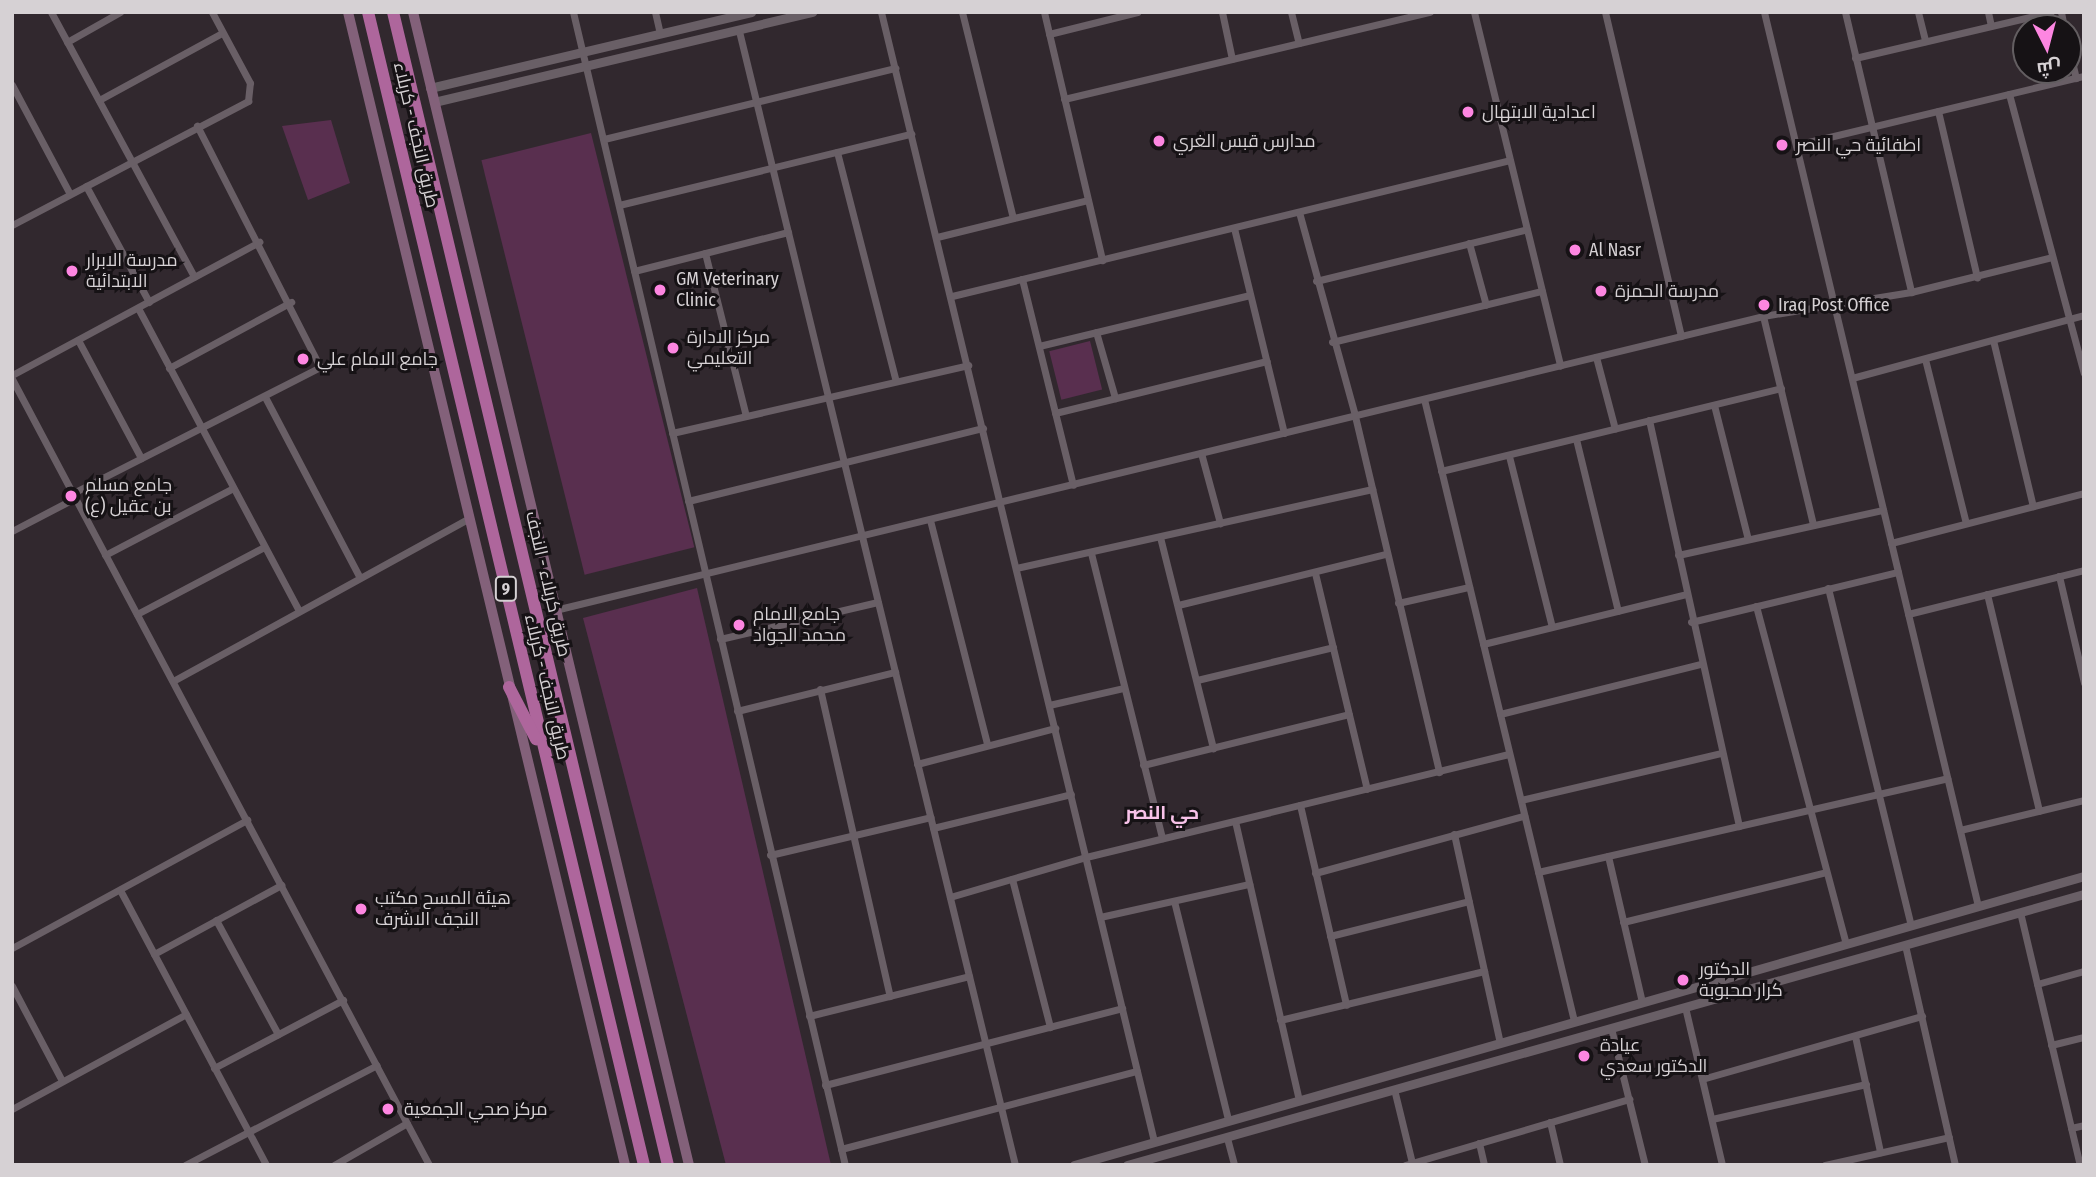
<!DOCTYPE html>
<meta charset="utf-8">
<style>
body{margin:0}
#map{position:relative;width:2096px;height:1177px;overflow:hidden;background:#31282e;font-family:"Fira Sans Condensed",Cairo,sans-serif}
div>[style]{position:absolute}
.green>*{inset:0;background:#592f4f;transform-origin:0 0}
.minor>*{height:7px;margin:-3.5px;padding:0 3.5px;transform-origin:3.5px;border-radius:3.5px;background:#695f66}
.tertiary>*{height:9px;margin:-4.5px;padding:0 4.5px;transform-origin:4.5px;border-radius:4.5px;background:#695f66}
.secondary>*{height:10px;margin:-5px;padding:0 5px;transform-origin:5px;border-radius:5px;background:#83617a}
.trunk>*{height:12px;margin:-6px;padding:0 6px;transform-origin:6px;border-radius:6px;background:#ae669c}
.dots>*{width:19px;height:19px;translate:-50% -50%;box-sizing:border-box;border:4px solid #161215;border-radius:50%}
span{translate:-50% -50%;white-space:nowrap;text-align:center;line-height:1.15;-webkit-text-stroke:6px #161215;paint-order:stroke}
.shield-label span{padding:2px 5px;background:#161215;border:2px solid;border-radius:5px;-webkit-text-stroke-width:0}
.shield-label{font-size:16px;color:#d6d1d4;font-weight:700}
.poi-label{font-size:18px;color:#d6d1d4}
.left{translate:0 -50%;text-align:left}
.street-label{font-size:18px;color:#d6d1d4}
.neighbourhood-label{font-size:19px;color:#f8c2e9;font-weight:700}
.frame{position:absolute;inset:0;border:14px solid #d6d1d4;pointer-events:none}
.north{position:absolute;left:2012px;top:14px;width:70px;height:70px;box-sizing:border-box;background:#161215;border:2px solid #635e61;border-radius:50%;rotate:174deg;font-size:19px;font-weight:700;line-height:28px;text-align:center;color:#d6d1d4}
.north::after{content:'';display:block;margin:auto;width:24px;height:32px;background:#fd86e1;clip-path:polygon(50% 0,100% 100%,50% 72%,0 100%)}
</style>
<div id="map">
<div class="green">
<i style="clip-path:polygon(331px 120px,350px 183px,308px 200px,282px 126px)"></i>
<i style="left:591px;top:133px;width:427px;height:113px;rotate:76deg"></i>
<i style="left:1090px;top:341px;width:50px;height:42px;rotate:76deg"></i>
<i style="clip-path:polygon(697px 588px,831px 1165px,726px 1165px,583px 618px)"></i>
</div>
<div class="minor">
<i style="left:51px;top:12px;width:301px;rotate:61.6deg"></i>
<i style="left:573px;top:12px;width:1185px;rotate:76.73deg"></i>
<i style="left:655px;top:12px;width:22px;rotate:77deg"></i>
<i style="left:881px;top:12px;width:1162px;rotate:76.41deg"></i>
<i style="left:962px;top:12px;width:212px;rotate:76.1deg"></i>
<i style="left:1044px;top:12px;width:255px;rotate:76.8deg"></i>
<i style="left:1222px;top:12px;width:48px;rotate:78deg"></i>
<i style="left:1291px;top:12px;width:32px;rotate:76deg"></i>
<i style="left:1474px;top:12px;width:364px;rotate:76.3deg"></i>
<i style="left:1605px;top:12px;width:333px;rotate:76.8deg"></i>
<i style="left:1764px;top:12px;width:919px;rotate:76.54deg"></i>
<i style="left:1845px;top:12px;width:288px;rotate:76.7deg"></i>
<i style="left:1918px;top:12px;width:30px;rotate:76deg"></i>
<i style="left:1988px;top:12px;width:14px;rotate:78deg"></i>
<i style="left:2061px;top:12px;width:16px;rotate:79deg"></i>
<i style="left:739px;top:31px;width:1167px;rotate:76.32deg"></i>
<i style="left:1049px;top:34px;width:91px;rotate:-14deg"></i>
<i style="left:67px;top:42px;width:61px;rotate:-29.5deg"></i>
<i style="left:2068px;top:44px;width:35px;rotate:77deg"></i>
<i style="left:1855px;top:58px;width:201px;rotate:-13.2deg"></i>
<i style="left:12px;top:85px;width:123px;rotate:62deg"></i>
<i style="left:2009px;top:94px;width:289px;rotate:75deg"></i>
<i style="left:1064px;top:99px;width:376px;rotate:-13.4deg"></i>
<i style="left:99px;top:100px;width:140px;rotate:-28.6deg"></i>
<i style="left:1938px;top:111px;width:171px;rotate:76.8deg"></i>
<i style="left:604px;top:139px;width:300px;rotate:-13.7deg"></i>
<i style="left:1796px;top:145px;width:296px;rotate:-13.5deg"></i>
<i style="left:837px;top:152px;width:236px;rotate:75.6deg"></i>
<i style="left:86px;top:186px;width:132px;rotate:61.5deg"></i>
<i style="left:619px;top:205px;width:301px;rotate:-13.7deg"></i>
<i style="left:1299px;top:212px;width:212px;rotate:74.6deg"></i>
<i style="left:1355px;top:416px;width:366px;rotate:76.7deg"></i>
<i style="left:12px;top:225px;width:267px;rotate:-27.7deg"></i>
<i style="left:248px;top:101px;width:18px;rotate:-84deg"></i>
<i style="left:250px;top:83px;width:81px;rotate:-118.2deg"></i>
<i style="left:1234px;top:228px;width:211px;rotate:76.3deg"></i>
<i style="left:937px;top:237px;width:155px;rotate:-13.8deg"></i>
<i style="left:1469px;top:243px;width:64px;rotate:74.7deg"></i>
<i style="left:705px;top:253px;width:168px;rotate:75.9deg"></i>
<i style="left:634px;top:271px;width:159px;rotate:-14.2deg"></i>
<i style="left:1022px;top:279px;width:212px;rotate:76.1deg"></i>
<i style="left:1316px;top:281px;width:217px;rotate:-13.8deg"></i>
<i style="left:952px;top:296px;width:574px;rotate:-13.7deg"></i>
<i style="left:138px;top:308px;width:343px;rotate:62deg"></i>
<i style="left:1763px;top:316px;width:215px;rotate:76.5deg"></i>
<i style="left:1096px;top:332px;width:69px;rotate:73.9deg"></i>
<i style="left:78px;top:340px;width:134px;rotate:61.9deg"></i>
<i style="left:1993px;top:340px;width:171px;rotate:76.5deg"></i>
<i style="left:1332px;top:342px;width:216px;rotate:-13.7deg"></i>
<i style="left:1039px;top:346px;width:217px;rotate:-13.6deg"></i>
<i style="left:1596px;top:357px;width:74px;rotate:75.2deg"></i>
<i style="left:1925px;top:359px;width:169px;rotate:76deg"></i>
<i style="left:169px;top:368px;width:139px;rotate:-28.4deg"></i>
<i style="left:12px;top:375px;width:281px;rotate:-28.3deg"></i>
<i style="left:1852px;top:378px;width:240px;rotate:-15.2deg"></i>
<i style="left:12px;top:379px;width:890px;rotate:62.05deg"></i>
<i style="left:265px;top:397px;width:204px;rotate:62.3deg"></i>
<i style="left:1424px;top:399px;width:640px;rotate:76.44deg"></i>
<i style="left:1714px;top:405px;width:138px;rotate:75.8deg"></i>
<i style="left:1055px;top:413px;width:218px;rotate:-13.8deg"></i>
<i style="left:1649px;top:420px;width:416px;rotate:77.5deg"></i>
<i style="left:672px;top:433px;width:304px;rotate:-12.9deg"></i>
<i style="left:1576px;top:439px;width:177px;rotate:76.3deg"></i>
<i style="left:1201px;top:453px;width:73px;rotate:74.8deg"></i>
<i style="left:1509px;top:456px;width:176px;rotate:75.9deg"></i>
<i style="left:1441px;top:471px;width:350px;rotate:-13.7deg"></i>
<i style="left:73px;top:493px;width:277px;rotate:-27deg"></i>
<i style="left:320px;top:367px;width:271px;rotate:-117deg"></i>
<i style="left:688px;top:501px;width:304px;rotate:-13.9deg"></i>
<i style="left:930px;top:520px;width:231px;rotate:75.7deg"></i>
<i style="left:12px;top:531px;width:71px;rotate:-27.6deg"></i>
<i style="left:1160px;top:537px;width:218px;rotate:75.9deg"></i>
<i style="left:1891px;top:543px;width:199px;rotate:-14.5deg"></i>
<i style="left:1091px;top:553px;width:294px;rotate:76deg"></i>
<i style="left:105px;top:555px;width:144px;rotate:-27.6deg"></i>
<i style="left:1678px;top:555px;width:210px;rotate:-12.4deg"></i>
<i style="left:1016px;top:568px;width:365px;rotate:-12.5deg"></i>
<i style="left:1315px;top:573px;width:222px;rotate:76.5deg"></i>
<i style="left:2059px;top:576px;width:110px;rotate:76.8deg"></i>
<i style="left:1828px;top:588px;width:347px;rotate:76.2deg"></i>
<i style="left:1987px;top:594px;width:223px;rotate:76.5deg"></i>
<i style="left:1398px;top:603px;width:73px;rotate:-12.7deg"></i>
<i style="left:1178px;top:605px;width:214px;rotate:-13.8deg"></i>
<i style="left:1756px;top:606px;width:350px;rotate:75.1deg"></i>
<i style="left:555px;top:610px;width:1243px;rotate:-13.68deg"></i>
<i style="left:1763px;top:316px;width:150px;rotate:-9.2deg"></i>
<i style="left:1911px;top:292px;width:145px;rotate:-13.9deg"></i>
<i style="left:137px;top:614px;width:144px;rotate:-27.8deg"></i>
<i style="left:1908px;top:614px;width:181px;rotate:-14deg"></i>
<i style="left:1691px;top:622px;width:213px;rotate:-13.6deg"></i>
<i style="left:720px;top:639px;width:162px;rotate:-13.2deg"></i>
<i style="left:1483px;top:644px;width:209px;rotate:-13.8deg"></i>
<i style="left:1197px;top:680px;width:140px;rotate:-13.6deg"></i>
<i style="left:173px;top:681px;width:337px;rotate:-28.8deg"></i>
<i style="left:820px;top:689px;width:315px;rotate:77.2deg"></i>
<i style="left:1049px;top:705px;width:77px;rotate:-12.8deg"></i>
<i style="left:737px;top:711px;width:163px;rotate:-13.9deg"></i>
<i style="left:1500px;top:714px;width:207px;rotate:-14deg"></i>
<i style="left:917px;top:764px;width:143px;rotate:-14.6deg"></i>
<i style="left:1143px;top:765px;width:212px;rotate:-13.9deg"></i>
<i style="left:1521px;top:800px;width:206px;rotate:-13.2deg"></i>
<i style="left:1300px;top:805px;width:205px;rotate:77deg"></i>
<i style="left:1235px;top:821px;width:286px;rotate:77.1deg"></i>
<i style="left:933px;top:828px;width:142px;rotate:-13.8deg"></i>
<i style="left:1960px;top:830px;width:128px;rotate:-13.6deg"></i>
<i style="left:1454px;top:834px;width:214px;rotate:77.6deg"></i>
<i style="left:770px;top:855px;width:165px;rotate:-13.3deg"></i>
<i style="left:1608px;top:856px;width:150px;rotate:76.9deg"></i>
<i style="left:1538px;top:872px;width:420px;rotate:-12.9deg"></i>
<i style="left:1315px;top:873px;width:217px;rotate:-15.3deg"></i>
<i style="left:1012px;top:879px;width:153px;rotate:75.6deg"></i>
<i style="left:120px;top:890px;width:311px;rotate:62deg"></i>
<i style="left:950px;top:897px;width:142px;rotate:-16.4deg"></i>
<i style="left:1086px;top:857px;width:435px;rotate:-13.7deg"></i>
<i style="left:1174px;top:901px;width:226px;rotate:76.1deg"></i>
<i style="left:2020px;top:912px;width:260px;rotate:76.7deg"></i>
<i style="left:1100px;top:917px;width:153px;rotate:-12.5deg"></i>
<i style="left:216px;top:920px;width:130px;rotate:61.5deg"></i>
<i style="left:1623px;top:922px;width:209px;rotate:-13.8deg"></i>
<i style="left:1330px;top:936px;width:143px;rotate:-14.1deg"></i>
<i style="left:1905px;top:945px;width:226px;rotate:77.2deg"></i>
<i style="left:12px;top:948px;width:268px;rotate:-28.6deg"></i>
<i style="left:154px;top:954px;width:145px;rotate:-28.5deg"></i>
<i style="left:2037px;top:984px;width:49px;rotate:-15.5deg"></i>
<i style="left:12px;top:986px;width:107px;rotate:62.2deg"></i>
<i style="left:1685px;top:1007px;width:162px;rotate:76.8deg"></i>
<i style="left:809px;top:1016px;width:165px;rotate:-14deg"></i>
<i style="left:1280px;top:1020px;width:210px;rotate:-13.5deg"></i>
<i style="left:1611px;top:1028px;width:141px;rotate:76.1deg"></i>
<i style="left:1855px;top:1036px;width:119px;rotate:77.8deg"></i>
<i style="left:2051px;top:1045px;width:34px;rotate:-14deg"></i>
<i style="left:214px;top:1068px;width:146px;rotate:-27.8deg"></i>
<i style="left:1702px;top:1079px;width:229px;rotate:-16deg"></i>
<i style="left:825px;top:1085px;width:307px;rotate:-14.5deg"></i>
<i style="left:1394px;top:1089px;width:76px;rotate:76.3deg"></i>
<i style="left:12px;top:1109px;width:198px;rotate:-28.6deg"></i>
<i style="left:1712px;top:1119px;width:158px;rotate:-12.8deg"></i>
<i style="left:1550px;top:1122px;width:44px;rotate:76.9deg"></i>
<i style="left:2071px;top:1128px;width:13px;rotate:-13deg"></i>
<i style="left:1227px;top:1138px;width:28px;rotate:75deg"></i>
<i style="left:1479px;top:1143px;width:23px;rotate:77deg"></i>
<i style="left:841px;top:1149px;width:306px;rotate:-14.8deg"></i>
<i style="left:185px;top:1165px;width:216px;rotate:-27.5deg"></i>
<i style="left:334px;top:1165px;width:84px;rotate:-29.9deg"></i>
<i style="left:1405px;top:1165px;width:234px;rotate:-16.4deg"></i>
<i style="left:1825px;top:1165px;width:127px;rotate:-12.7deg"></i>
</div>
<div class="tertiary">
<i style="left:430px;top:88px;width:330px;rotate:-13.3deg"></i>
<i style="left:434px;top:102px;width:389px;rotate:-13.4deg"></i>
<i style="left:1074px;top:1165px;width:1051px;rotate:-15.97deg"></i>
<i style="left:1127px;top:1165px;width:995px;rotate:-15.81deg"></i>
</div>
<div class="secondary">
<i style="left:348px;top:12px;width:1186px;rotate:76.49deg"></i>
<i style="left:413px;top:12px;width:1186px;rotate:76.54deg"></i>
</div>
<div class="trunk">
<i style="left:368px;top:12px;width:1186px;rotate:76.54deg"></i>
<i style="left:393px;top:12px;width:1185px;rotate:76.59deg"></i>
<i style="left:509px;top:687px;width:59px;rotate:62.6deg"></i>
</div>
<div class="dots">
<i style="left:1468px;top:112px;background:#fd86e1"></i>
<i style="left:1159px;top:141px;background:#fd86e1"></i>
<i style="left:1782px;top:145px;background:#fd86e1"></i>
<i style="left:1575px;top:250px;background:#fd86e1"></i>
<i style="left:72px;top:271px;background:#fd86e1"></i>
<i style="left:660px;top:290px;background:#fd86e1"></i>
<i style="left:1601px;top:291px;background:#fd86e1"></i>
<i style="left:1764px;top:305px;background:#fd86e1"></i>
<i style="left:673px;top:348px;background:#fd86e1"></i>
<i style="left:303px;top:359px;background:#fd86e1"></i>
<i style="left:71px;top:496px;background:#fd86e1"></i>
<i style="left:739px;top:625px;background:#fd86e1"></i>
<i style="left:361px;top:909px;background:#fd86e1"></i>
<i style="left:1683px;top:980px;background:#fd86e1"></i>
<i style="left:1584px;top:1056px;background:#fd86e1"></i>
<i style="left:388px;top:1109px;background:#fd86e1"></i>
</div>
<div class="shield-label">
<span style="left:506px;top:589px">9</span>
</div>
<div class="poi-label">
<span class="left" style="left:1482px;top:112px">اعدادية الابتهال</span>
<span class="left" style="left:1173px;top:141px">مدارس قبس الغري</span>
<span class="left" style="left:1796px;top:145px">اطفائية حي النصر</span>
<span class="left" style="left:1589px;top:250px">Al Nasr</span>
<span class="left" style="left:86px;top:271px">مدرسة الابرار<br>الابتدائية</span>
<span class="left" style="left:676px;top:290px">GM Veterinary<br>Clinic</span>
<span class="left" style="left:1615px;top:291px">مدرسة الحمزة</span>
<span class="left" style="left:1778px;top:305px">Iraq Post Office</span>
<span class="left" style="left:687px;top:348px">مركز الادارة<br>التعليمي</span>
<span class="left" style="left:317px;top:359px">جامع الامام علي</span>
<span class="left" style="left:85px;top:496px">جامع مسلم<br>بن عقيل (ع)</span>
<span class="left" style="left:753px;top:625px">جامع الامام<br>محمد الجواد</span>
<span class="left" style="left:375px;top:909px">هيئة المسح مكتب<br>النجف الاشرف</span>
<span class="left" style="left:1699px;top:980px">الدكتور<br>كرار محبوبة</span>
<span class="left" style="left:1600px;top:1056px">عيادة<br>الدكتور سعدي</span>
<span class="left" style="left:404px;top:1109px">مركز صحي الجمعية</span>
</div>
<div class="street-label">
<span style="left:416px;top:135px;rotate:77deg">طريق النجف - کربلاء</span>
<span style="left:548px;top:584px;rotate:77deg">طريق کربلاء - النجف</span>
<span style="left:547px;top:687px;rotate:77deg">طريق النجف - کربلاء</span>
</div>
<div class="neighbourhood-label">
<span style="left:1162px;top:813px">حي النصر</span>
</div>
<div class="frame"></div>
<div class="north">ش</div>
</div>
